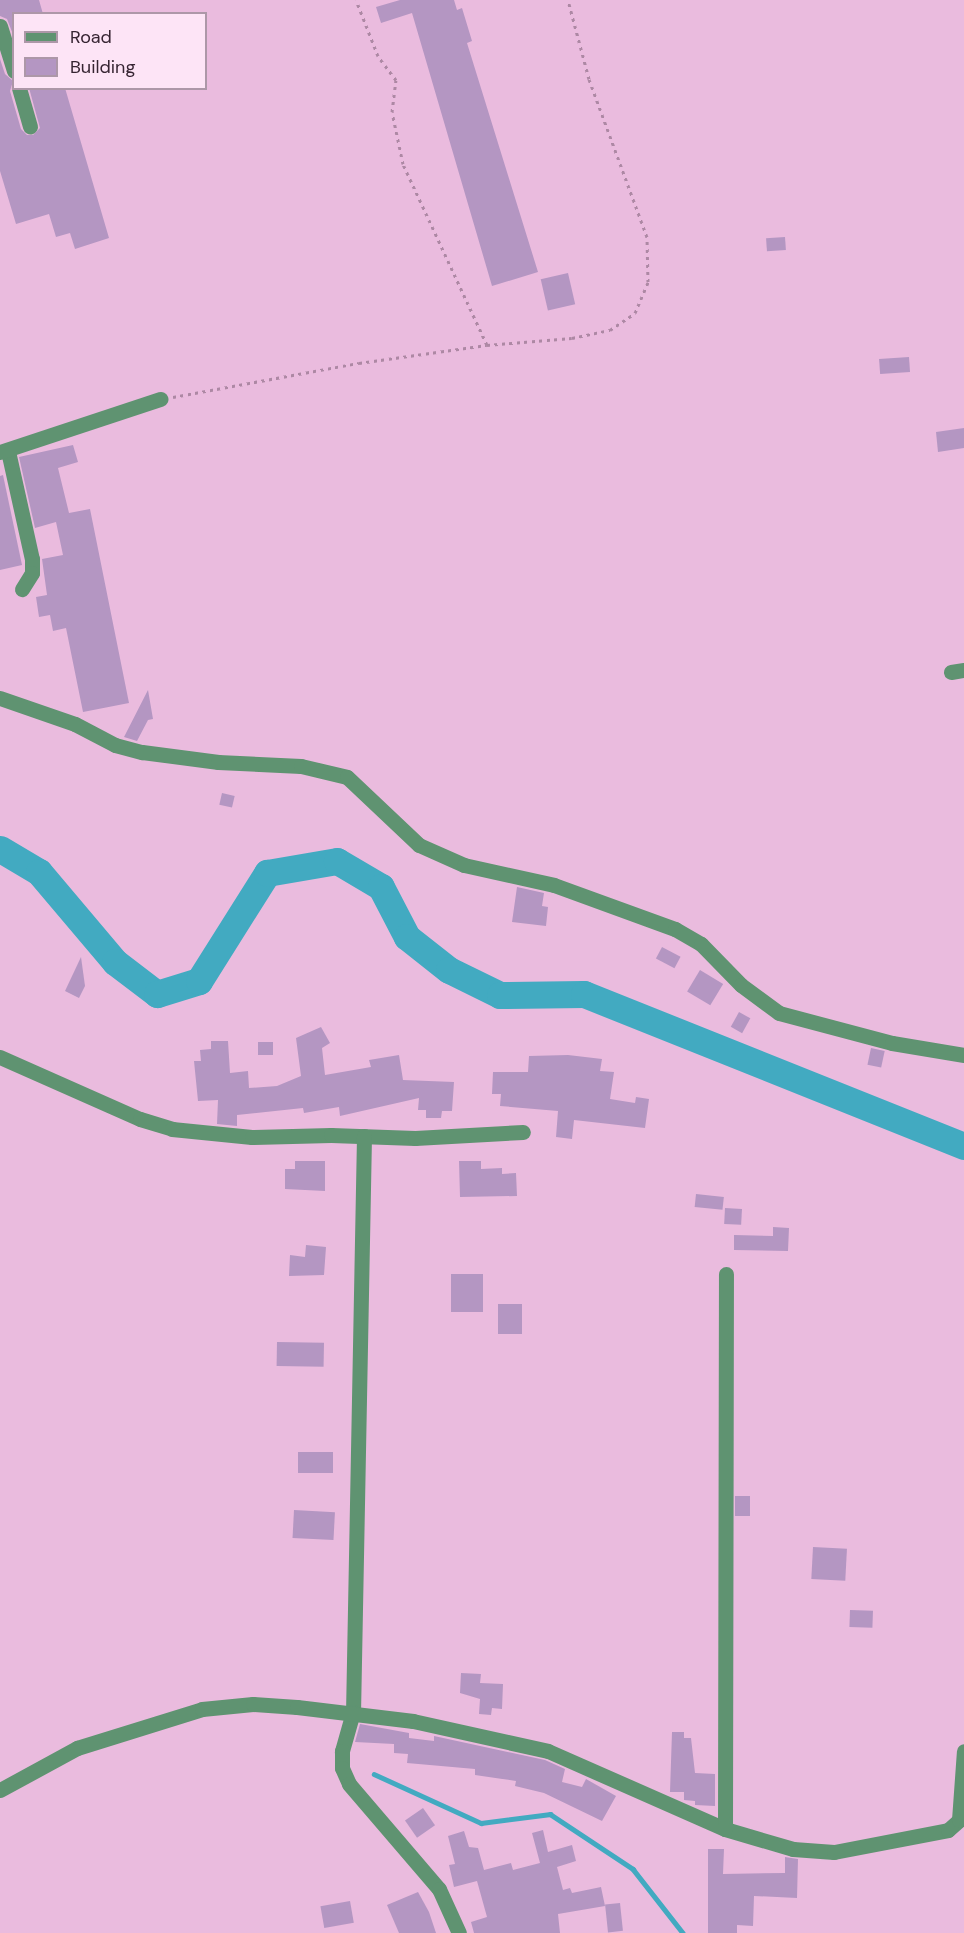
<!DOCTYPE html>
<style>
body{margin:0}
#map{position:relative;width:964px;height:1933px;overflow:hidden;background:#eabbde;font-family:"DM Sans",sans-serif}
div>[style]{position:absolute}
.stream>*{height:4.5px;margin:-2.25px;padding:0 2.25px;transform-origin:2.25px;border-radius:2.25px;background:#42aac1}
.river>*{height:27px;margin:-13.5px;padding:0 13.5px;transform-origin:13.5px;border-radius:13.5px;background:#42aac1}
.building>*{inset:0;background:#b496c2;transform-origin:0 0}
.path>*{height:3px;margin-top:-1.5px;transform-origin:0;background:repeating-linear-gradient(90deg,#ad88a4 0 3px,transparent 0 7.5px)}
.minor>*{height:15px;margin:-7.5px;padding:0 7.5px;transform-origin:7.5px;border-radius:7.5px;background:#5f9371}
span{translate:-50% -50%;white-space:nowrap;text-align:center;line-height:1.15;-webkit-text-stroke:4.5px #fde4f6;paint-order:stroke}
.legend{position:absolute;left:12px;top:12px;width:195px;height:78px;box-sizing:border-box;background:#fde4f6;border:2px solid #ad97a8;margin:0;padding:8px 10px;list-style:none;font-size:18px;color:#362432}
.legend li{display:flex;align-items:center;gap:12px;height:30px}
.legend b{width:30px;border:2px solid #ad97a8}
</style>
<div id="map">
<div class="stream">
<i style="left:374px;top:1774px;width:118px;rotate:24.6deg"></i>
<i style="left:481px;top:1823px;width:70px;rotate:-7.4deg"></i>
<i style="left:550px;top:1814px;width:100px;rotate:33.5deg"></i>
<i style="left:633px;top:1869px;width:81px;rotate:52deg"></i>
</div>
<div class="river">
<i style="left:0;top:849px;width:45px;rotate:30.5deg"></i>
<i style="left:39px;top:872px;width:118px;rotate:49.8deg"></i>
<i style="left:115px;top:962px;width:53px;rotate:37.3deg"></i>
<i style="left:157px;top:994px;width:44px;rotate:-17.2deg"></i>
<i style="left:199px;top:981px;width:128px;rotate:-57.8deg"></i>
<i style="left:267px;top:873px;width:71px;rotate:-9.7deg"></i>
<i style="left:337px;top:861px;width:51px;rotate:30.6deg"></i>
<i style="left:381px;top:887px;width:56px;rotate:62.5deg"></i>
<i style="left:407px;top:937px;width:53px;rotate:38.2deg"></i>
<i style="left:449px;top:970px;width:57px;rotate:26.1deg"></i>
<i style="left:500px;top:995px;width:84px;rotate:-0.7deg"></i>
<i style="left:584px;top:994px;width:409px;rotate:21.8deg"></i>
</div>
<div class="building">
<i style="clip-path:polygon(0 0,39px 0,43px 14px,14px 14px,14px 37px,7px 19px,0 16px)"></i>
<i style="clip-path:polygon(400px 0,454px 0,457px 10px,462px 8px,472px 41px,467px 43px,538px 272px,492px 286px,412px 13px,381px 23px,376px 7px)"></i>
<i style="clip-path:polygon(0 59px,5px 74px,13px 81px,10px 91px,21px 129px,27px 135px,33px 135px,40px 128px,29px 88px,65px 88px,109px 238px,75px 249px,70px 233px,56px 237px,49px 214px,16px 224px,0 171px)"></i>
<i style="left:785px;top:237px;width:13px;height:19px;rotate:86deg"></i>
<i style="left:568px;top:273px;width:32px;height:28px;rotate:77deg"></i>
<i style="left:909px;top:357px;width:15px;height:30px;rotate:86deg"></i>
<i style="clip-path:polygon(964px 428px,964px 448px,938px 452px,936px 432px)"></i>
<i style="clip-path:polygon(73px 445px,78px 462px,58px 468px,69px 513px,90px 509px,129px 703px,83px 712px,66px 628px,53px 631px,50px 615px,39px 617px,36px 597px,47px 595px,42px 559px,63px 555px,56px 522px,35px 528px,19px 457px)"></i>
<i style="clip-path:polygon(3px 475px,22px 565px,0 570px,0 476px)"></i>
<i style="clip-path:polygon(148px 690px,153px 719px,148px 720px,137px 741px,124px 737px)"></i>
<i style="left:222px;top:793px;width:13px;height:12px;rotate:13deg"></i>
<i style="clip-path:polygon(517px 887px,544px 893px,542px 906px,548px 907px,546px 926px,512px 922px)"></i>
<i style="left:662px;top:947px;width:21px;height:13px;rotate:28deg"></i>
<i style="clip-path:polygon(81px 957px,85px 986px,79px 998px,65px 991px)"></i>
<i style="left:700px;top:970px;width:27px;height:25px;rotate:31deg"></i>
<i style="left:739px;top:1012px;width:13px;height:17px;rotate:29deg"></i>
<i style="clip-path:polygon(321px 1027px,330px 1043px,322px 1048px,325px 1075px,371px 1067px,369px 1060px,399px 1055px,403px 1080px,454px 1082px,452px 1111px,442px 1111px,441px 1118px,426px 1118px,426px 1110px,418px 1110px,419px 1098px,340px 1116px,339px 1107px,304px 1113px,303px 1108px,237px 1115px,237px 1126px,217px 1124px,218px 1100px,198px 1101px,194px 1061px,201px 1061px,200px 1050px,211px 1049px,211px 1041px,228px 1041px,230px 1073px,248px 1071px,249px 1088px,277px 1086px,301px 1076px,296px 1038px)"></i>
<i style="left:273px;top:1042px;width:13px;height:15px;rotate:90deg"></i>
<i style="left:871px;top:1048px;width:14px;height:17px;rotate:12deg"></i>
<i style="clip-path:polygon(568px 1055px,602px 1059px,600px 1071px,614px 1072px,610px 1099px,635px 1103px,636px 1097px,649px 1099px,645px 1128px,574px 1120px,572px 1139px,556px 1137px,558px 1111px,500px 1106px,501px 1094px,492px 1094px,493px 1072px,528px 1072px,529px 1056px)"></i>
<i style="clip-path:polygon(295px 1161px,325px 1161px,325px 1191px,285px 1189px,285px 1169px,295px 1169px)"></i>
<i style="clip-path:polygon(459px 1161px,481px 1161px,481px 1169px,502px 1168px,502px 1174px,516px 1173px,517px 1196px,460px 1197px)"></i>
<i style="left:696px;top:1194px;width:28px;height:13px;rotate:6deg"></i>
<i style="left:725px;top:1208px;width:17px;height:16px;rotate:3deg"></i>
<i style="clip-path:polygon(773px 1227px,789px 1228px,788px 1251px,734px 1250px,734px 1235px,773px 1236px)"></i>
<i style="clip-path:polygon(306px 1245px,326px 1247px,324px 1275px,289px 1276px,290px 1255px,305px 1257px)"></i>
<i style="left:451px;top:1274px;width:32px;height:38px"></i>
<i style="left:498px;top:1304px;width:24px;height:30px"></i>
<i style="left:277px;top:1342px;width:47px;height:24px;rotate:1deg"></i>
<i style="left:298px;top:1452px;width:35px;height:21px"></i>
<i style="left:735px;top:1496px;width:15px;height:20px"></i>
<i style="left:294px;top:1510px;width:41px;height:28px;rotate:3deg"></i>
<i style="left:813px;top:1547px;width:34px;height:32px;rotate:3deg"></i>
<i style="left:850px;top:1610px;width:23px;height:17px;rotate:2deg"></i>
<i style="clip-path:polygon(461px 1673px,481px 1674px,480px 1683px,503px 1684px,502px 1709px,492px 1708px,491px 1715px,479px 1714px,480px 1699px,460px 1693px)"></i>
<i style="clip-path:polygon(360px 1724px,409px 1733px,409px 1738px,434px 1741px,434px 1736px,545px 1760px,565px 1769px,562px 1782px,582px 1787px,586px 1779px,616px 1796px,602px 1821px,544px 1793px,515px 1786px,516px 1781px,475px 1775px,475px 1769px,407px 1763px,408px 1754px,394px 1753px,394px 1744px,355px 1742px)"></i>
<i style="clip-path:polygon(672px 1732px,684px 1732px,684px 1738px,691px 1738px,695px 1773px,715px 1774px,715px 1806px,695px 1805px,695px 1801px,684px 1800px,684px 1792px,670px 1792px)"></i>
<i style="left:423px;top:1808px;width:21px;height:22px;rotate:55deg"></i>
<i style="clip-path:polygon(543px 1830px,548px 1852px,572px 1845px,576px 1861px,557px 1867px,563px 1890px,570px 1888px,572px 1893px,601px 1887px,605px 1906px,558px 1914px,560px 1933px,474px 1933px,471px 1922px,487px 1917px,477px 1881px,454px 1887px,449px 1865px,455px 1864px,448px 1836px,464px 1831px,469px 1847px,478px 1848px,484px 1870px,511px 1863px,513px 1870px,540px 1863px,532px 1833px)"></i>
<i style="clip-path:polygon(708px 1849px,724px 1849px,723px 1874px,785px 1873px,785px 1857px,798px 1859px,797px 1898px,754px 1896px,753px 1926px,737px 1925px,737px 1933px,708px 1933px)"></i>
<i style="clip-path:polygon(418px 1892px,429px 1912px,436px 1933px,399px 1933px,387px 1905px)"></i>
<i style="left:350px;top:1901px;width:22px;height:30px;rotate:80deg"></i>
<i style="left:620px;top:1903px;width:28px;height:15px;rotate:84deg"></i>
</div>
<div class="path">
<i style="left:487px;top:345px;width:85px;rotate:-4.7deg"></i>
<i style="left:572px;top:338px;width:39px;rotate:-12deg"></i>
<i style="left:610px;top:330px;width:30px;rotate:-34deg"></i>
<i style="left:635px;top:313px;width:34px;rotate:-67deg"></i>
<i style="left:648px;top:282px;width:45px;rotate:-91.3deg"></i>
<i style="left:647px;top:237px;width:168px;rotate:-110.2deg"></i>
<i style="left:589px;top:79px;width:82px;rotate:-104.9deg"></i>
<i style="left:173px;top:397px;width:189px;rotate:-10.4deg"></i>
<i style="left:359px;top:363px;width:129px;rotate:-8deg"></i>
<i style="left:487px;top:345px;width:200px;rotate:-114.9deg"></i>
<i style="left:403px;top:164px;width:53px;rotate:-101.9deg"></i>
<i style="left:392px;top:112px;width:32px;rotate:-83deg"></i>
<i style="left:396px;top:80px;width:30px;rotate:-127deg"></i>
<i style="left:378px;top:56px;width:60px;rotate:-111.4deg"></i>
</div>
<div class="minor">
<i style="left:0;top:26px;width:47px;rotate:72.7deg"></i>
<i style="left:19px;top:88px;width:40px;rotate:74deg"></i>
<i style="left:8px;top:451px;width:111px;rotate:77.5deg"></i>
<i style="left:32px;top:559px;width:14px;rotate:90deg"></i>
<i style="left:32px;top:573px;width:19px;rotate:122deg"></i>
<i style="left:0;top:452px;width:169px;rotate:-18.3deg"></i>
<i style="left:951px;top:672px;width:13px;rotate:-9deg"></i>
<i style="left:0;top:698px;width:79px;rotate:19.1deg"></i>
<i style="left:75px;top:724px;width:45px;rotate:27.7deg"></i>
<i style="left:115px;top:745px;width:28px;rotate:15deg"></i>
<i style="left:142px;top:752px;width:77px;rotate:7.5deg"></i>
<i style="left:218px;top:762px;width:83px;rotate:2.8deg"></i>
<i style="left:301px;top:766px;width:47px;rotate:13.4deg"></i>
<i style="left:347px;top:777px;width:99px;rotate:43.4deg"></i>
<i style="left:419px;top:845px;width:49px;rotate:24deg"></i>
<i style="left:464px;top:865px;width:92px;rotate:12.5deg"></i>
<i style="left:554px;top:885px;width:129px;rotate:20deg"></i>
<i style="left:675px;top:929px;width:30px;rotate:30deg"></i>
<i style="left:701px;top:944px;width:57px;rotate:45.7deg"></i>
<i style="left:741px;top:985px;width:47px;rotate:36.4deg"></i>
<i style="left:779px;top:1013px;width:117px;rotate:14.9deg"></i>
<i style="left:892px;top:1043px;width:73px;rotate:9.5deg"></i>
<i style="left:0;top:1057px;width:153px;rotate:23.9deg"></i>
<i style="left:140px;top:1119px;width:34px;rotate:17deg"></i>
<i style="left:172px;top:1129px;width:80px;rotate:5.7deg"></i>
<i style="left:252px;top:1137px;width:79px;rotate:-1.5deg"></i>
<i style="left:331px;top:1135px;width:84px;rotate:2deg"></i>
<i style="left:415px;top:1138px;width:108px;rotate:-3.2deg"></i>
<i style="left:364px;top:1136px;width:576px;rotate:91.09deg"></i>
<i style="left:353px;top:1712px;width:41px;rotate:105.8deg"></i>
<i style="left:342px;top:1751px;width:17px;rotate:90deg"></i>
<i style="left:342px;top:1768px;width:17px;rotate:66deg"></i>
<i style="left:349px;top:1784px;width:138px;rotate:49.4deg"></i>
<i style="left:439px;top:1889px;width:48px;rotate:65.6deg"></i>
<i style="left:0;top:1790px;width:88px;rotate:-28.6deg"></i>
<i style="left:77px;top:1748px;width:131px;rotate:-17.3deg"></i>
<i style="left:202px;top:1709px;width:51px;rotate:-5.6deg"></i>
<i style="left:253px;top:1704px;width:44px;rotate:3.9deg"></i>
<i style="left:297px;top:1707px;width:117px;rotate:6.9deg"></i>
<i style="left:413px;top:1721px;width:138px;rotate:12.5deg"></i>
<i style="left:548px;top:1751px;width:193px;rotate:23.8deg"></i>
<i style="left:725px;top:1829px;width:71px;rotate:16.4deg"></i>
<i style="left:793px;top:1849px;width:41px;rotate:4.2deg"></i>
<i style="left:834px;top:1852px;width:116px;rotate:-10.9deg"></i>
<i style="left:948px;top:1830px;width:15px;rotate:-42deg"></i>
<i style="left:959px;top:1820px;width:69px;rotate:-85.9deg"></i>
<i style="left:725px;top:1829px;width:555px;rotate:-89.9deg"></i>
</div>
<ul class="legend">
<li><b style="height:8px;background:#5f9371"></b>Road</li>
<li><b style="height:16px;background:#b496c2"></b>Building</li>
</ul>
</div>
